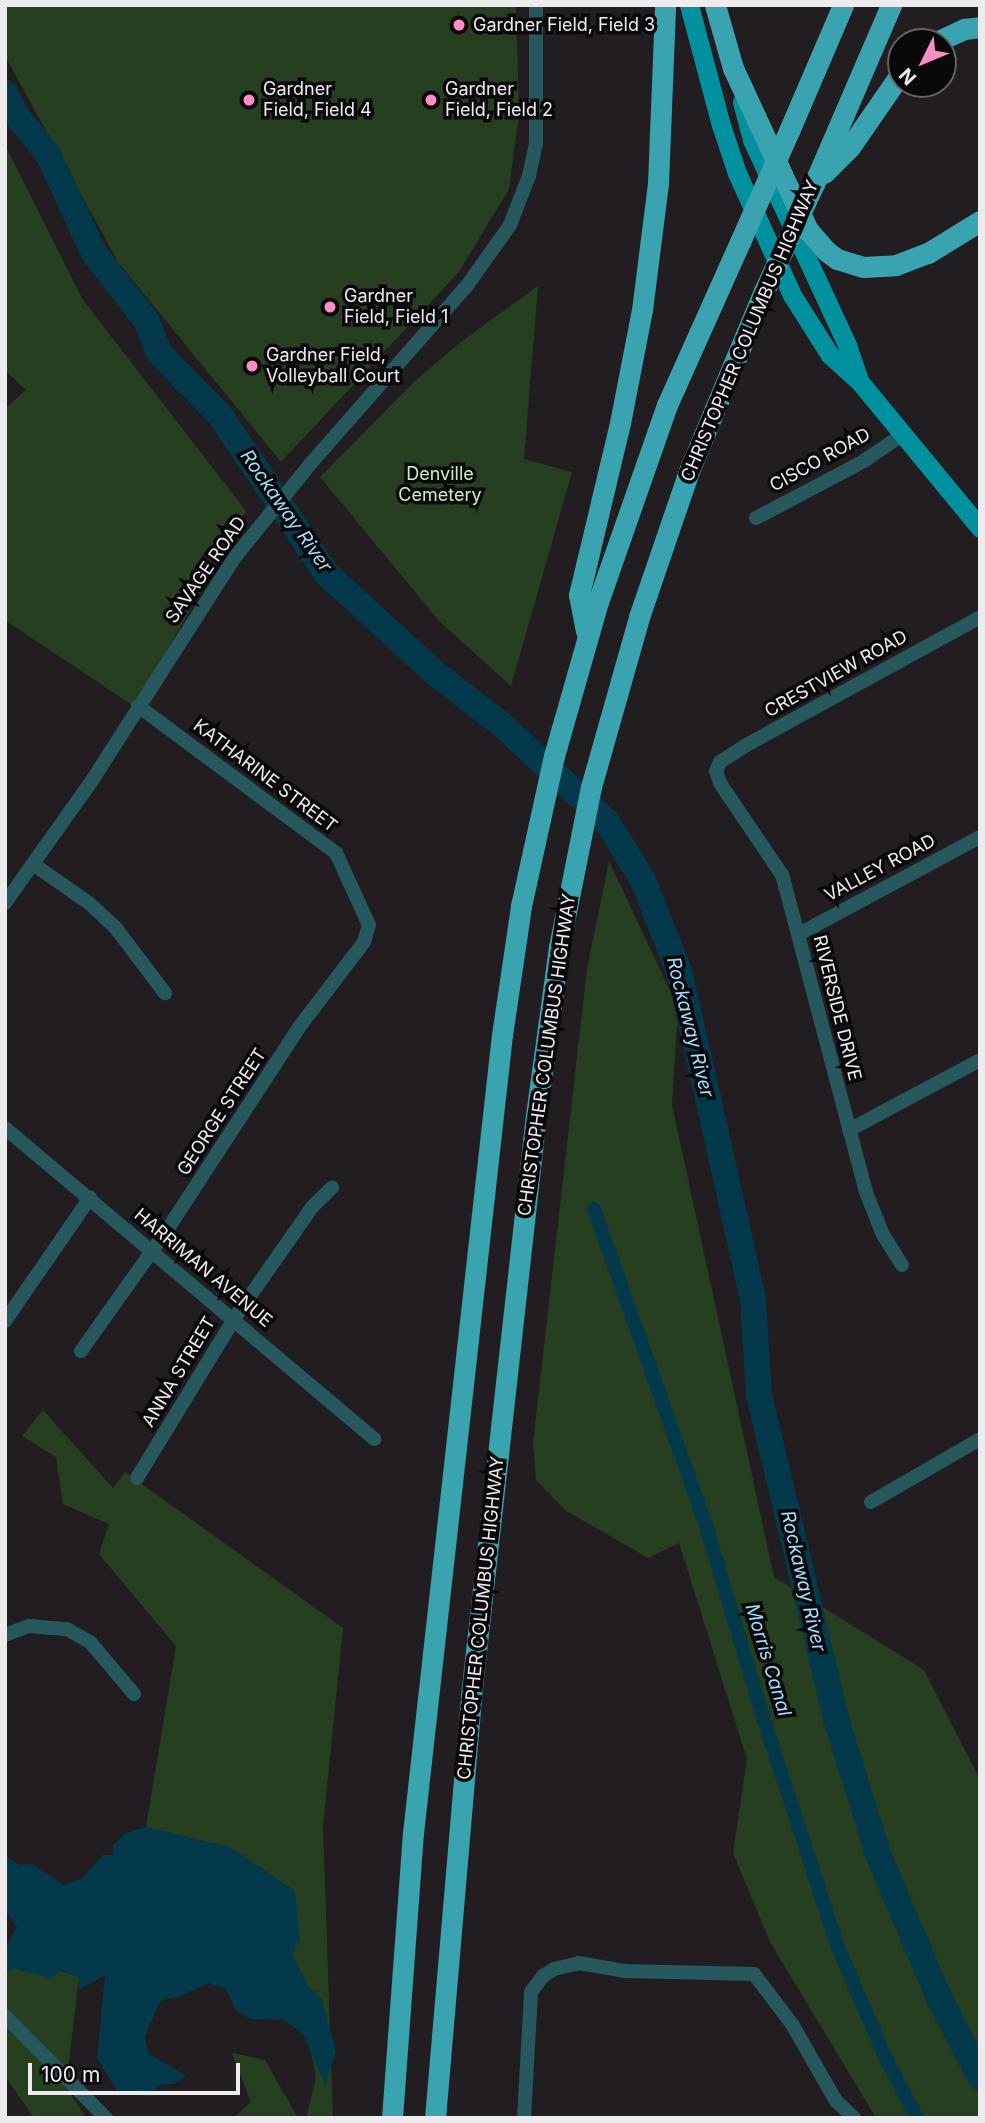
<!DOCTYPE html>
<style>
body{margin:0}
#map{position:relative;width:985px;height:2123px;overflow:hidden;background:#221d21;font-family:Inter,sans-serif}
div>[style]{position:absolute}
.green>*{inset:0;background:#273f21}
.water>*{inset:0;background:#04394c}
.canal>*{height:14px;margin:-7px;padding:0 7px;transform-origin:7px;border-radius:7px;background:#04394c}
.river>*{height:26px;margin:-13px;padding:0 13px;transform-origin:13px;border-radius:13px;background:#04394c}
.minor>*{height:14px;margin:-7px;padding:0 7px;transform-origin:7px;border-radius:7px;background:#26585e}
.major>*{height:19px;margin:-9.5px;padding:0 9.5px;transform-origin:9.5px;border-radius:9.5px;background:#01909e}
.highway>*{height:21px;margin:-10.5px;padding:0 10.5px;transform-origin:10.5px;border-radius:10.5px;background:#39a3b0}
.highway-bridge>*{height:21px;margin:-10.5px;padding:0 10.5px;transform-origin:10.5px;border-radius:10.5px;background:#39a3b0}
.dots>*{width:19px;height:19px;translate:-50% -50%;box-sizing:border-box;border:4px solid #0a080a;border-radius:50%}
span{translate:-50% -50%;white-space:nowrap;text-align:center;line-height:1.15;-webkit-text-stroke:7px #0a080a;paint-order:stroke}
.poi-label{font-size:18px;color:#eeebee}
.left{translate:0 -50%;text-align:left}
.street-label{font-size:18px;color:#eeebee}
.park-label{font-size:18px;color:#c5f3b9}
.water-label{font-size:19px;color:#a1def9;font-style:italic}
.frame{position:absolute;inset:0;border:7px solid #eeebee;pointer-events:none}
.north{position:absolute;left:887px;top:28px;width:70px;height:70px;box-sizing:border-box;background:#0a080a;border:2px solid #656365;border-radius:50%;rotate:227deg;font-size:19px;font-weight:700;line-height:28px;text-align:center;color:#eeebee}
.north::after{content:'';display:block;margin:auto;width:24px;height:32px;background:#fb8fc4;clip-path:polygon(50% 0,100% 100%,50% 72%,0 100%)}
.scale{position:absolute;left:28px;top:2063px;width:212px;height:32px;box-sizing:border-box;border:4px solid #eeebee;border-top:0;padding-left:9px;font-size:21px;line-height:24px;white-space:nowrap;color:#eeebee;-webkit-text-stroke:5px #0a080a;paint-order:stroke}
</style>
<div id="map">
<div class="green">
<i style="clip-path:polygon(5px 5px,516px 5px,519px 113px,509px 189px,459px 272px,281px 462px,118px 262px,5px 56px)"></i>
<i style="clip-path:polygon(5px 145px,83px 300px,246px 511px,135px 707px,5px 620px,5px 409px,26px 390px,5px 370px)"></i>
<i style="clip-path:polygon(538px 286px,524px 459px,572px 472px,511px 686px,440px 622px,320px 477px,416px 380px,462px 341px)"></i>
<i style="clip-path:polygon(609px 861px,678px 1008px,672px 1105px,774px 1577px,924px 1670px,980px 1780px,980px 2118px,876px 2118px,770px 1942px,733px 1853px,747px 1759px,679px 1543px,648px 1558px,565px 1510px,536px 1480px,533px 1443px,587px 969px)"></i>
<i style="clip-path:polygon(43px 1410px,113px 1488px,125px 1472px,343px 1628px,323px 1827px,333px 2118px,306px 2118px,316px 2078px,305px 2021px,142px 1852px,176px 1646px,99px 1554px,109px 1524px,63px 1504px,56px 1457px,22px 1436px)"></i>
<i style="clip-path:polygon(14px 1969px,59px 1971px,79px 1977px,66px 2086px,86px 2118px,34px 2118px,5px 2076px,5px 1970px)"></i>
<i style="clip-path:polygon(232px 2053px,265px 2060px,298px 2118px,233px 2118px,251px 2102px)"></i>
</div>
<div class="water">
<i style="clip-path:polygon(146px 1827px,230px 1847px,295px 1891px,300px 1939px,292px 1955px,307px 1984px,322px 2000px,336px 2052px,325px 2085px,303px 2034px,284px 2020px,251px 2019px,236px 2011px,226px 1989px,208px 1983px,181px 1996px,160px 2001px,145px 2036px,148px 2053px,186px 2076px,174px 2084px,159px 2085px,150px 2096px,119px 2094px,97px 2058px,105px 1975px,79px 1990px,79px 1977px,60px 1971px,52px 1978px,14px 1969px,5px 1970px,5px 1949px,17px 1927px,5px 1910px,5px 1855px,19px 1865px,32px 1864px,64px 1885px,81px 1879px,103px 1855px,113px 1855px,113px 1845px,126px 1833px)"></i>
</div>
<div class="canal">
<i style="left:594px;top:1209px;width:329px;rotate:70.5deg"></i>
<i style="left:704px;top:1519px;width:213px;rotate:73.4deg"></i>
<i style="left:765px;top:1723px;width:233px;rotate:72deg"></i>
<i style="left:837px;top:1945px;width:116px;rotate:66.7deg"></i>
<i style="left:883px;top:2052px;width:74px;rotate:62.7deg"></i>
</div>
<div class="river">
<i style="left:5px;top:93px;width:25px;rotate:63deg"></i>
<i style="left:16px;top:115px;width:50px;rotate:50.6deg"></i>
<i style="left:48px;top:154px;width:109px;rotate:65.1deg"></i>
<i style="left:94px;top:253px;width:85px;rotate:52.2deg"></i>
<i style="left:146px;top:320px;width:35px;rotate:68deg"></i>
<i style="left:159px;top:353px;width:86px;rotate:45.5deg"></i>
<i style="left:219px;top:414px;width:193px;rotate:56deg"></i>
<i style="left:327px;top:574px;width:147px;rotate:42.5deg"></i>
<i style="left:435px;top:673px;width:85px;rotate:37.8deg"></i>
<i style="left:502px;top:725px;width:143px;rotate:42.7deg"></i>
<i style="left:607px;top:822px;width:68px;rotate:58.2deg"></i>
<i style="left:643px;top:880px;width:99px;rotate:68.6deg"></i>
<i style="left:679px;top:972px;width:111px;rotate:77deg"></i>
<i style="left:704px;top:1080px;width:225px;rotate:77.4deg"></i>
<i style="left:753px;top:1300px;width:95px;rotate:86.4deg"></i>
<i style="left:759px;top:1395px;width:333px;rotate:76.6deg"></i>
<i style="left:836px;top:1719px;width:141px;rotate:72.7deg"></i>
<i style="left:878px;top:1854px;width:159px;rotate:67deg"></i>
<i style="left:940px;top:2000px;width:87px;rotate:62.5deg"></i>
</div>
<div class="minor">
<i style="left:756px;top:518px;width:122px;rotate:-27.8deg"></i>
<i style="left:864px;top:461px;width:46px;rotate:-34.4deg"></i>
<i style="left:33px;top:864px;width:68px;rotate:34.9deg"></i>
<i style="left:89px;top:903px;width:35px;rotate:43deg"></i>
<i style="left:115px;top:927px;width:83px;rotate:52.9deg"></i>
<i style="left:5px;top:903px;width:152px;rotate:-54.6deg"></i>
<i style="left:93px;top:779px;width:264px;rotate:-57.4deg"></i>
<i style="left:235px;top:557px;width:122px;rotate:-51deg"></i>
<i style="left:312px;top:462px;width:233px;rotate:-48.7deg"></i>
<i style="left:466px;top:287px;width:76px;rotate:-54.6deg"></i>
<i style="left:510px;top:225px;width:53px;rotate:-68.8deg"></i>
<i style="left:529px;top:176px;width:33px;rotate:-78deg"></i>
<i style="left:536px;top:144px;width:139px;rotate:-90deg"></i>
<i style="left:799px;top:934px;width:205px;rotate:-28.2deg"></i>
<i style="left:5px;top:1128px;width:483px;rotate:40.1deg"></i>
<i style="left:849px;top:1130px;width:149px;rotate:-28.1deg"></i>
<i style="left:902px;top:1265px;width:36px;rotate:-122deg"></i>
<i style="left:883px;top:1235px;width:46px;rotate:-111.6deg"></i>
<i style="left:866px;top:1192px;width:328px;rotate:-104.8deg"></i>
<i style="left:782px;top:875px;width:111px;rotate:-124deg"></i>
<i style="left:720px;top:783px;width:13px;rotate:-108deg"></i>
<i style="left:716px;top:771px;width:10px;rotate:-66deg"></i>
<i style="left:720px;top:762px;width:27px;rotate:-33deg"></i>
<i style="left:743px;top:747px;width:270px;rotate:-28.7deg"></i>
<i style="left:5px;top:1321px;width:150px;rotate:-55.4deg"></i>
<i style="left:81px;top:1351px;width:152px;rotate:-54.6deg"></i>
<i style="left:169px;top:1227px;width:240px;rotate:-56.9deg"></i>
<i style="left:300px;top:1026px;width:106px;rotate:-52.7deg"></i>
<i style="left:364px;top:942px;width:18px;rotate:-74deg"></i>
<i style="left:369px;top:925px;width:79px;rotate:-114.6deg"></i>
<i style="left:336px;top:853px;width:247px;rotate:-143.4deg"></i>
<i style="left:137px;top:1478px;width:186px;rotate:-58.6deg"></i>
<i style="left:234px;top:1319px;width:136px;rotate:-55.1deg"></i>
<i style="left:312px;top:1207px;width:28px;rotate:-44deg"></i>
<i style="left:871px;top:1502px;width:126px;rotate:-30deg"></i>
<i style="left:5px;top:1635px;width:26px;rotate:-21deg"></i>
<i style="left:29px;top:1626px;width:38px;rotate:5deg"></i>
<i style="left:67px;top:1629px;width:28px;rotate:30deg"></i>
<i style="left:91px;top:1643px;width:67px;rotate:49.9deg"></i>
<i style="left:5px;top:2016px;width:144px;rotate:45.3deg"></i>
<i style="left:524px;top:2118px;width:126px;rotate:-86.8deg"></i>
<i style="left:531px;top:1992px;width:20px;rotate:-53deg"></i>
<i style="left:543px;top:1976px;width:13px;rotate:-32deg"></i>
<i style="left:554px;top:1969px;width:26px;rotate:-13deg"></i>
<i style="left:579px;top:1963px;width:47px;rotate:9.9deg"></i>
<i style="left:625px;top:1971px;width:129px;rotate:1.3deg"></i>
<i style="left:754px;top:1974px;width:63px;rotate:52.8deg"></i>
<i style="left:792px;top:2024px;width:89px;rotate:60.3deg"></i>
<i style="left:836px;top:2101px;width:25px;rotate:43deg"></i>
</div>
<div class="major">
<i style="left:689px;top:5px;width:124px;rotate:75.1deg"></i>
<i style="left:721px;top:125px;width:51px;rotate:71.6deg"></i>
<i style="left:737px;top:173px;width:134px;rotate:65.7deg"></i>
<i style="left:792px;top:295px;width:71px;rotate:57.7deg"></i>
<i style="left:830px;top:355px;width:39px;rotate:42deg"></i>
<i style="left:859px;top:381px;width:190px;rotate:50.5deg"></i>
<i style="left:742px;top:102px;width:39px;rotate:75deg"></i>
<i style="left:752px;top:140px;width:226px;rotate:65.1deg"></i>
<i style="left:847px;top:345px;width:37px;rotate:71deg"></i>
</div>
<div class="highway">
<i style="left:715px;top:5px;width:66px;rotate:74.1deg"></i>
<i style="left:733px;top:68px;width:179px;rotate:65.2deg"></i>
<i style="left:808px;top:230px;width:28px;rotate:49deg"></i>
<i style="left:826px;top:251px;width:14px;rotate:36deg"></i>
<i style="left:837px;top:259px;width:27px;rotate:17deg"></i>
<i style="left:863px;top:267px;width:33px;rotate:-3deg"></i>
<i style="left:896px;top:265px;width:34px;rotate:-21deg"></i>
<i style="left:928px;top:253px;width:61px;rotate:-31.6deg"></i>
<i style="left:936px;top:42px;width:31px;rotate:-25deg"></i>
<i style="left:964px;top:29px;width:16px;rotate:-7deg"></i>
<i style="left:789px;top:131px;width:137px;rotate:-66.8deg"></i>
<i style="left:824px;top:173px;width:37px;rotate:-45deg"></i>
<i style="left:850px;top:147px;width:90px;rotate:-55.4deg"></i>
<i style="left:814px;top:184px;width:195px;rotate:-66.7deg"></i>
<i style="left:586px;top:631px;width:37px;rotate:-101deg"></i>
<i style="left:579px;top:595px;width:177px;rotate:-76.6deg"></i>
<i style="left:620px;top:423px;width:115px;rotate:-79deg"></i>
<i style="left:642px;top:310px;width:128px;rotate:-82.8deg"></i>
<i style="left:658px;top:183px;width:178px;rotate:-87.7deg"></i>
<i style="left:392px;top:2118px;width:286px;rotate:-85.8deg"></i>
<i style="left:413px;top:1833px;width:803px;rotate:-83.64deg"></i>
<i style="left:502px;top:1035px;width:130px;rotate:-81.6deg"></i>
<i style="left:521px;top:906px;width:154px;rotate:-77.6deg"></i>
<i style="left:554px;top:756px;width:160px;rotate:-74.1deg"></i>
<i style="left:598px;top:602px;width:209px;rotate:-70.7deg"></i>
<i style="left:667px;top:405px;width:179px;rotate:-65.9deg"></i>
<i style="left:435px;top:2118px;width:424px;rotate:-85.1deg"></i>
<i style="left:471px;top:1696px;width:585px;rotate:-83.62deg"></i>
<i style="left:536px;top:1115px;width:170px;rotate:-82.2deg"></i>
<i style="left:559px;top:947px;width:163px;rotate:-78.7deg"></i>
<i style="left:591px;top:787px;width:177px;rotate:-74.2deg"></i>
<i style="left:639px;top:617px;width:154px;rotate:-71.1deg"></i>
<i style="left:689px;top:471px;width:195px;rotate:-67.4deg"></i>
</div>
<div class="highway-bridge">
<i style="left:740px;top:242px;width:121px;rotate:-66.2deg"></i>
<i style="left:764px;top:291px;width:118px;rotate:-65deg"></i>
</div>
<div class="dots">
<i style="left:459px;top:25px;background:#fb8fc4"></i>
<i style="left:249px;top:100px;background:#fb8fc4"></i>
<i style="left:431px;top:100px;background:#fb8fc4"></i>
<i style="left:330px;top:307px;background:#fb8fc4"></i>
<i style="left:252px;top:366px;background:#fb8fc4"></i>
</div>
<div class="poi-label">
<span class="left" style="left:473px;top:25px">Gardner Field, Field 3</span>
<span class="left" style="left:263px;top:100px">Gardner<br>Field, Field 4</span>
<span class="left" style="left:445px;top:100px">Gardner<br>Field, Field 2</span>
<span class="left" style="left:344px;top:307px">Gardner<br>Field, Field 1</span>
<span class="left" style="left:266px;top:366px">Gardner Field,<br>Volleyball Court</span>
</div>
<div class="street-label">
<span style="left:750px;top:331px;rotate:-67deg">CHRISTOPHER COLUMBUS HIGHWAY</span>
<span style="left:820px;top:460px;rotate:-29deg">CISCO ROAD</span>
<span style="left:206px;top:570px;rotate:-55deg">SAVAGE ROAD</span>
<span style="left:836px;top:674px;rotate:-29deg">CRESTVIEW ROAD</span>
<span style="left:265px;top:776px;rotate:37deg">KATHARINE STREET</span>
<span style="left:880px;top:868px;rotate:-28deg">VALLEY ROAD</span>
<span style="left:837px;top:1008px;rotate:76deg">RIVERSIDE DRIVE</span>
<span style="left:547px;top:1055px;rotate:-82deg">CHRISTOPHER COLUMBUS HIGHWAY</span>
<span style="left:222px;top:1112px;rotate:-57deg">GEORGE STREET</span>
<span style="left:203px;top:1268px;rotate:40deg">HARRIMAN AVENUE</span>
<span style="left:179px;top:1372px;rotate:-59deg">ANNA STREET</span>
<span style="left:481px;top:1618px;rotate:-84deg">CHRISTOPHER COLUMBUS HIGHWAY</span>
</div>
<div class="park-label">
<span style="left:440px;top:485px">Denville<br>Cemetery</span>
</div>
<div class="water-label">
<span style="left:286px;top:511px;rotate:55deg">Rockaway River</span>
<span style="left:690px;top:1027px;rotate:76deg">Rockaway River</span>
<span style="left:803px;top:1581px;rotate:77deg">Rockaway River</span>
<span style="left:768px;top:1660px;rotate:73deg">Morris Canal</span>
</div>
<div class="frame"></div>
<div class="north">N</div>
<div class="scale">100 m</div>
</div>
